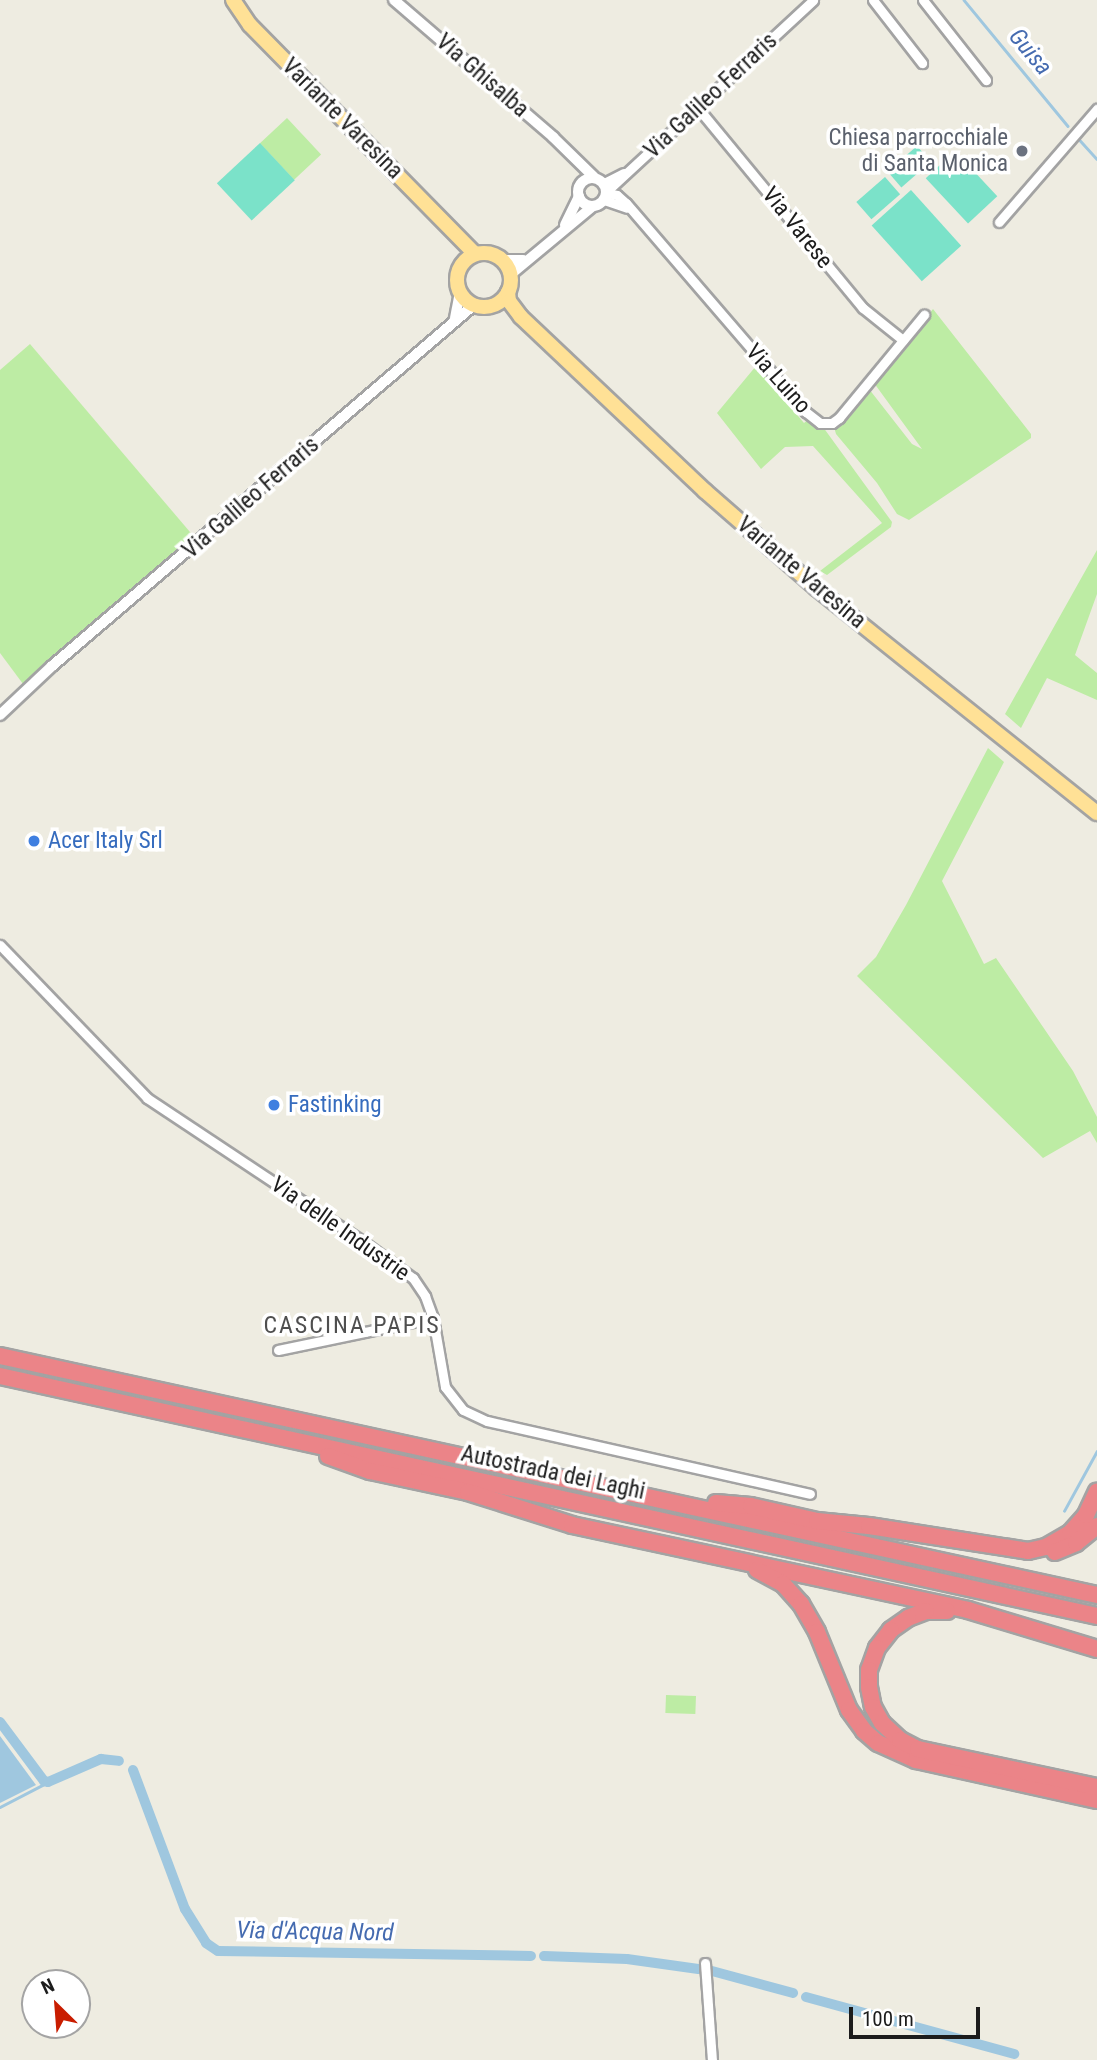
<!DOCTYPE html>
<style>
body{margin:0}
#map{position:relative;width:1097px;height:2060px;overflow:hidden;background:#eeece1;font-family:"Roboto Condensed",sans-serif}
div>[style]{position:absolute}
.grass>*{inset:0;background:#bdeca4;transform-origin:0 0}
.pitch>*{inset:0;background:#7be2c9;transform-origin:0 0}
.water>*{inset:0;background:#9fc7df}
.stream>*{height:2.5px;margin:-1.25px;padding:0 1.25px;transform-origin:1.25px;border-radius:1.25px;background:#9fc7df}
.canal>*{height:10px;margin:-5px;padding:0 5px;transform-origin:5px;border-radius:5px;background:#9fc7df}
.roads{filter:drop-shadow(2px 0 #a3a3a3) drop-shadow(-2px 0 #a3a3a3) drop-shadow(0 2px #a3a3a3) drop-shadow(0 -2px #a3a3a3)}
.minor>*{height:9px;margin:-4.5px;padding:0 4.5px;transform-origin:4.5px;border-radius:4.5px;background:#fff}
.tertiary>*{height:10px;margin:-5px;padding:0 5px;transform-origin:5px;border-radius:5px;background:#fff}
.tertiary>.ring{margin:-5px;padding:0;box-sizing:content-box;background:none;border:10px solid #fff;border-radius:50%}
.primary>*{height:14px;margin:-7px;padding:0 7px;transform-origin:7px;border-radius:7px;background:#ffe196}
.primary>.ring{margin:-7px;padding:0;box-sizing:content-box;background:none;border:14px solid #ffe196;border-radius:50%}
.motorway>*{height:16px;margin:-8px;padding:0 8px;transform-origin:8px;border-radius:8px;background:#eb8488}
.dots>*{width:19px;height:19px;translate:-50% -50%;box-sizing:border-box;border:4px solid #fff;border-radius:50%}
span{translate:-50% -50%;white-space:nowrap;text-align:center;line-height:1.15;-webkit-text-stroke:7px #fff;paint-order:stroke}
.street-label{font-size:23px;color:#1c1c1c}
.worship-label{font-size:23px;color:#5b616d}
.right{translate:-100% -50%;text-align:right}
.shop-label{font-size:23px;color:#366cbe}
.left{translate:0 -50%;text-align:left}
.water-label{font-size:24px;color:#456bb0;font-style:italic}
.neighbourhood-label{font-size:24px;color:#4f4f4f;letter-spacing:2px}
.north{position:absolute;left:21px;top:1969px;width:70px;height:70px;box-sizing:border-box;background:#fff;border:2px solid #a4a4a4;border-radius:50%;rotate:335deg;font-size:19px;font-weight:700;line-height:28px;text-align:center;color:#1c1c1c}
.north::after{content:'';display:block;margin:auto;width:24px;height:32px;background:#c91d00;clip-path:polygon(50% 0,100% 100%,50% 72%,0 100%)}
.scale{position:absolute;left:849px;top:2007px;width:131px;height:32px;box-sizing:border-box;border:4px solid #1c1c1c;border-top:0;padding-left:9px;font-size:21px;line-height:24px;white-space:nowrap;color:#1c1c1c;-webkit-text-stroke:5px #fff;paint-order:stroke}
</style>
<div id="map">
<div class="grass">
<i style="left:287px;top:118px;width:50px;height:37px;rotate:47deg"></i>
<i style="clip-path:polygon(933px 309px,1031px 434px,1031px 438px,909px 520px,897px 514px,877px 483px,836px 434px,834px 427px,843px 420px,869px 389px,912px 444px,922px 449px,874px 383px)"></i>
<i style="clip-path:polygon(30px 344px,190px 532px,195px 542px,26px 688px,0 653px,0 370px)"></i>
<i style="clip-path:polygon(756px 366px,804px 423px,809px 419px,815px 426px,823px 427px,892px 522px,891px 527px,827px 575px,820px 571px,882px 523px,813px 446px,785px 447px,761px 469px,717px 413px)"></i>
<i style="clip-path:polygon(1097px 550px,1097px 594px,1075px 655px,1097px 673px,1097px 700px,1047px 678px,1021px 728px,1005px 714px)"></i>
<i style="clip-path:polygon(988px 748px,1004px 762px,942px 881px,984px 964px,996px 958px,1073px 1071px,1097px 1117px,1097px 1143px,1090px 1131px,1043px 1158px,857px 976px,876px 957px,906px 905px)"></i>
<i style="left:666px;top:1695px;width:30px;height:18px;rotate:2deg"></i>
</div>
<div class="pitch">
<i style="left:260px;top:143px;width:51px;height:59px;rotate:47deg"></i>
<i style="left:917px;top:146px;width:21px;height:39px;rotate:49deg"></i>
<i style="left:955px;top:151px;width:62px;height:40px;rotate:47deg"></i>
<i style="left:885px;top:177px;width:23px;height:38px;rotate:49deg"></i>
<i style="left:911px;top:190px;width:75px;height:53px;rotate:48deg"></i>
</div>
<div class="water">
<i style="clip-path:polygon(0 1736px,36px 1785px,0 1803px)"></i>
</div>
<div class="stream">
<i style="left:964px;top:0;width:163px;rotate:50.5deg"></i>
<i style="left:1078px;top:138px;width:28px;rotate:48deg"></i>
<i style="left:1064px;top:1511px;width:68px;rotate:-61.2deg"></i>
<i style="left:0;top:1807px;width:54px;rotate:-27.5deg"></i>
</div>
<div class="canal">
<i style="left:0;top:1722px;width:74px;rotate:53.3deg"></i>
<i style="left:44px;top:1781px;width:4px;rotate:14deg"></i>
<i style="left:48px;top:1782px;width:58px;rotate:-23.5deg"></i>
<i style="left:101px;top:1759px;width:18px;rotate:6deg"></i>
<i style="left:133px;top:1770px;width:148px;rotate:69.5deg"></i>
<i style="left:185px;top:1909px;width:40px;rotate:58deg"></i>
<i style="left:206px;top:1943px;width:14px;rotate:34deg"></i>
<i style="left:218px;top:1951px;width:313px;rotate:0.9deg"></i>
<i style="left:544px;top:1956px;width:83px;rotate:2.1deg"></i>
<i style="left:627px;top:1959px;width:72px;rotate:8deg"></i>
<i style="left:712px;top:1971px;width:84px;rotate:15.2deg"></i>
<i style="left:806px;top:1997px;width:216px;rotate:15.3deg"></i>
</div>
<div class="roads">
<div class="minor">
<i style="left:873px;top:0;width:80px;rotate:52.1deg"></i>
<i style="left:923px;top:0;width:102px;rotate:51.8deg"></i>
<i style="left:698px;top:108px;width:259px;rotate:50.5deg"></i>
<i style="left:863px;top:308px;width:51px;rotate:38.7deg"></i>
<i style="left:604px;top:183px;width:22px;rotate:-27deg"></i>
<i style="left:607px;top:191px;width:281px;rotate:-42.8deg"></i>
<i style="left:607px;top:193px;width:10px;rotate:11deg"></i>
<i style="left:617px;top:195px;width:12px;rotate:42deg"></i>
<i style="left:626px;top:203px;width:276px;rotate:49.3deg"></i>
<i style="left:806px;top:412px;width:18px;rotate:38deg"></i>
<i style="left:820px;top:423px;width:12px"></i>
<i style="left:832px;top:423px;width:9px;rotate:-36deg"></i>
<i style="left:839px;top:418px;width:134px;rotate:-50.5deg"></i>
<i style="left:604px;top:200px;width:24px;rotate:19deg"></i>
<i style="left:999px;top:222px;width:150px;rotate:-49.1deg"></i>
<i style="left:0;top:945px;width:212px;rotate:46.1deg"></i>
<i style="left:147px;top:1098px;width:258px;rotate:33.6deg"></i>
<i style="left:362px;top:1241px;width:63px;rotate:36deg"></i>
<i style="left:413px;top:1278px;width:22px;rotate:56deg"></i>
<i style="left:425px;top:1296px;width:23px;rotate:70deg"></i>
<i style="left:433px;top:1318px;width:70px;rotate:80.1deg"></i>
<i style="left:445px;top:1387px;width:29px;rotate:52deg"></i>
<i style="left:463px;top:1410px;width:26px;rotate:25deg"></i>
<i style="left:487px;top:1421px;width:331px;rotate:12.7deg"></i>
<i style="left:278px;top:1350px;width:158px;rotate:-11.7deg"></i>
<i style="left:705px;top:1963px;width:97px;rotate:85.9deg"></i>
</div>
<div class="tertiary">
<i style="left:394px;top:0;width:210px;rotate:40.7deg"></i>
<i style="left:553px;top:137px;width:57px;rotate:44.3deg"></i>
<i class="ring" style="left:578px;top:178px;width:18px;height:18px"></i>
<i style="left:565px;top:225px;width:32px;rotate:-64deg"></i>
<i style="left:502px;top:260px;width:21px"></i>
<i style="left:510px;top:275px;width:108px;rotate:-39.7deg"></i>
<i style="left:455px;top:318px;width:25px;rotate:-79deg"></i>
<i style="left:0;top:715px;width:71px;rotate:-43.3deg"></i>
<i style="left:52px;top:666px;width:555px;rotate:-40.55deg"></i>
</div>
<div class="primary">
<i style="left:233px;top:0;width:30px;rotate:56deg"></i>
<i style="left:250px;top:25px;width:321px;rotate:45.5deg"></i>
<i class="ring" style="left:457px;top:253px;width:40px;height:40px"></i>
<i style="left:508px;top:292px;width:9px;rotate:84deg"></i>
<i style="left:509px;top:301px;width:20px;rotate:53deg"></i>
<i style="left:521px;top:317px;width:253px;rotate:43.4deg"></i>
<i style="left:705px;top:491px;width:147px;rotate:41.1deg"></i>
<i style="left:816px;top:588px;width:360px;rotate:38.7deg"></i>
</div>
<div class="motorway">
<i style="left:0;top:1356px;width:1123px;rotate:12.29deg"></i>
<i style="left:0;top:1376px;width:1123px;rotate:12.34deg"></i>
<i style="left:328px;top:1456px;width:45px;rotate:19.7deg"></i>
<i style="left:370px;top:1471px;width:100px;rotate:12.1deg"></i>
<i style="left:468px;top:1492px;width:109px;rotate:17.6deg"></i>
<i style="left:572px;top:1525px;width:405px;rotate:12.1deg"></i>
<i style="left:968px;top:1610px;width:135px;rotate:16.8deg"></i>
<i style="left:716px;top:1503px;width:35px;rotate:5deg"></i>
<i style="left:751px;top:1506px;width:68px;rotate:12.8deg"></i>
<i style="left:817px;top:1521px;width:52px;rotate:5.5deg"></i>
<i style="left:869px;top:1526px;width:161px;rotate:8.9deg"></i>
<i style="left:1028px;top:1551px;width:18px;rotate:-13deg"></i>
<i style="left:1046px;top:1547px;width:28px;rotate:-30deg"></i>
<i style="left:1070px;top:1533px;width:24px;rotate:-48deg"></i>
<i style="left:1086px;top:1515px;width:26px;rotate:-65deg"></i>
<i style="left:1055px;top:1552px;width:23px;rotate:-23deg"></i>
<i style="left:1076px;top:1543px;width:27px;rotate:-39deg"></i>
<i style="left:757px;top:1570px;width:30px;rotate:28deg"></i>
<i style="left:783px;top:1584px;width:27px;rotate:48deg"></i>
<i style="left:801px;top:1604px;width:32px;rotate:60deg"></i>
<i style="left:817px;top:1632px;width:84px;rotate:67.7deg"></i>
<i style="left:849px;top:1710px;width:26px;rotate:54deg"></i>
<i style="left:864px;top:1731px;width:18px;rotate:41deg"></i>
<i style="left:878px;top:1743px;width:42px;rotate:24.1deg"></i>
<i style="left:916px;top:1760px;width:185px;rotate:12.5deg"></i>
<i style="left:947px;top:1611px;width:21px;rotate:180deg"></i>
<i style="left:926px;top:1611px;width:19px;rotate:159deg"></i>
<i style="left:908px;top:1618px;width:21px;rotate:145deg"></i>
<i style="left:891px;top:1630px;width:23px;rotate:128deg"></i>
<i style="left:877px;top:1648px;width:23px;rotate:110deg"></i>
<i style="left:869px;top:1670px;width:17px;rotate:90deg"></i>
<i style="left:869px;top:1687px;width:20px;rotate:79deg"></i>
<i style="left:873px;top:1707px;width:18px;rotate:61deg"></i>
<i style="left:882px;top:1723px;width:25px;rotate:43deg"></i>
<i style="left:900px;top:1740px;width:20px;rotate:27deg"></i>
<i style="left:918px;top:1749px;width:183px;rotate:12deg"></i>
</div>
</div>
<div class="dots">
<i style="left:1022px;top:151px;background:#6b7280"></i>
<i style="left:34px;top:841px;background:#3f7fe0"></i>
<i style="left:274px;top:1105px;background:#3f7fe0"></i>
</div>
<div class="street-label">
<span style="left:482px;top:76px;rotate:41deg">Via Ghisalba</span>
<span style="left:711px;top:96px;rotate:-43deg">Via Galileo Ferraris</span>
<span style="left:342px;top:119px;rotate:45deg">Variante Varesina</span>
<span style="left:797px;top:228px;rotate:51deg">Via Varese</span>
<span style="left:778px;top:379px;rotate:48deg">Via Luino</span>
<span style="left:251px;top:498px;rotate:-41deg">Via Galileo Ferraris</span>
<span style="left:801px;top:573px;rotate:40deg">Variante Varesina</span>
<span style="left:340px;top:1229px;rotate:35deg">Via delle Industrie</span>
<span style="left:553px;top:1473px;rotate:12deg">Autostrada dei Laghi</span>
</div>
<div class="worship-label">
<span class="right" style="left:1008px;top:151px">Chiesa parrocchiale<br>di Santa Monica</span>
</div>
<div class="shop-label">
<span class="left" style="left:48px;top:841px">Acer Italy Srl</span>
<span class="left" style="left:288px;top:1105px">Fastinking</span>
</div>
<div class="water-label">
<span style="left:1030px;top:52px;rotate:50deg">Guisa</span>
<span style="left:315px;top:1932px;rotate:1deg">Via d'Acqua Nord</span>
</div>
<div class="neighbourhood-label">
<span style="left:352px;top:1326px">CASCINA PAPIS</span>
</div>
<div class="north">N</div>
<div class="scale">100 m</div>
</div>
